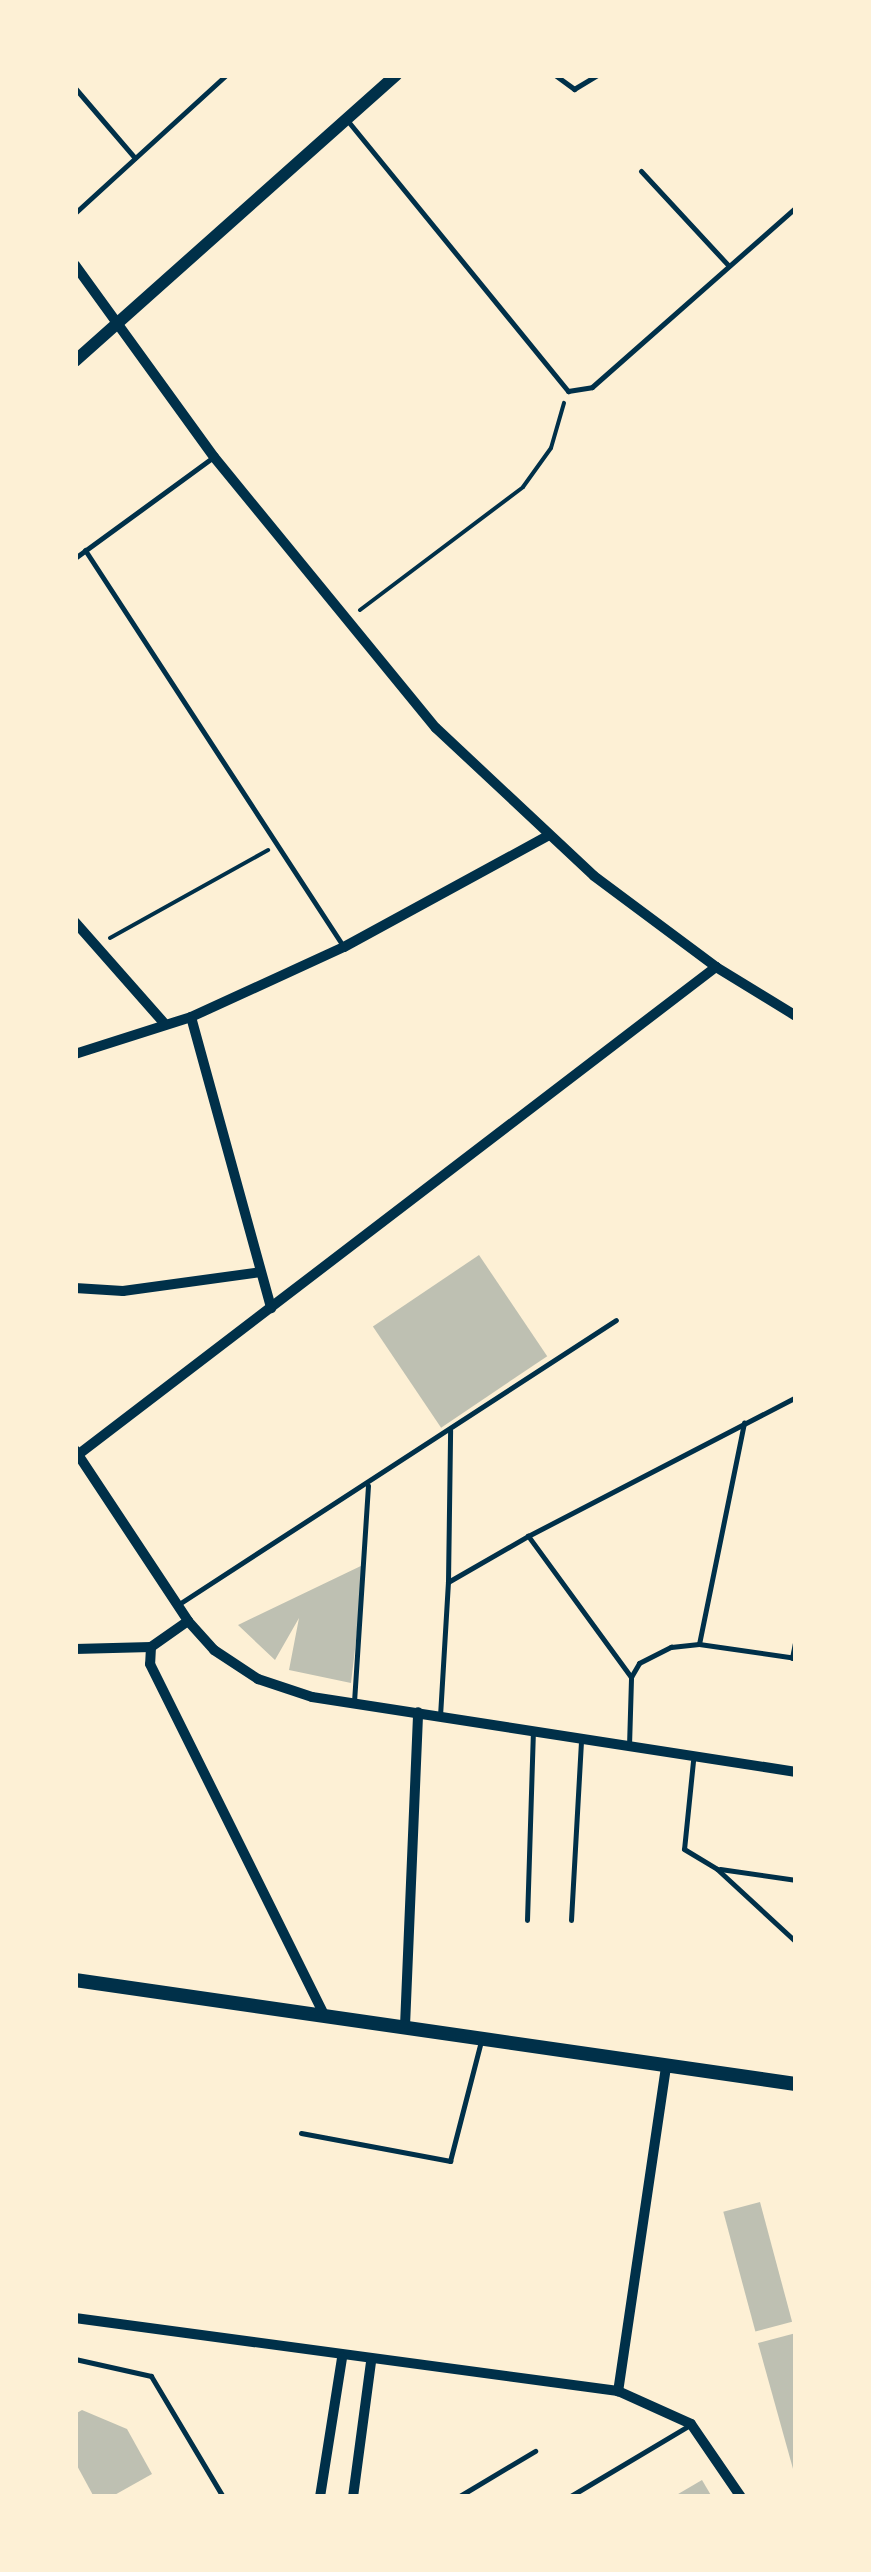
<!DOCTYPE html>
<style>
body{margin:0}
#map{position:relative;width:871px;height:2572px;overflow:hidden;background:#fdf0d5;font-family:Ubuntu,sans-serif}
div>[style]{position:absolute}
.building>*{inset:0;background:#bec0b2;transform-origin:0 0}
.path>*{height:4px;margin:-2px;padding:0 2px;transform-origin:2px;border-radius:2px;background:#003049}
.service>*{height:5px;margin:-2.5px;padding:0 2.5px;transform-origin:2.5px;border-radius:2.5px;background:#003049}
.minor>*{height:10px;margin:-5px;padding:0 5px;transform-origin:5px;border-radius:5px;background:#003049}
.tertiary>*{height:12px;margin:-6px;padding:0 6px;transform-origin:6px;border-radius:6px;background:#003049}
.secondary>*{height:14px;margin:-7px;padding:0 7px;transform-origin:7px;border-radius:7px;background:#003049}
span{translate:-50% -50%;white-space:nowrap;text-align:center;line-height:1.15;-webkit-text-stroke:10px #fdf0d5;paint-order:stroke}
.frame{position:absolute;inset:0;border:78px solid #fdf0d5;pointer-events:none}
</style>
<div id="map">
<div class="building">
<i style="left:479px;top:1255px;width:122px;height:128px;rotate:56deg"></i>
<i style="clip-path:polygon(365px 1564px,351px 1683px,289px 1670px,299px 1618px,275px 1660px,238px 1625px)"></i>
<i style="left:760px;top:2202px;width:124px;height:38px;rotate:75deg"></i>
<i style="clip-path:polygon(796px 2333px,796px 2475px,795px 2476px,758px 2343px)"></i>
<i style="clip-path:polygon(82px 2410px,127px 2429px,152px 2474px,111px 2497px,94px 2497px,75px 2462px,75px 2414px)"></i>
<i style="clip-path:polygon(702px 2480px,712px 2497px,673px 2497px)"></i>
</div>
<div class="path">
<i style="left:360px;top:610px;width:204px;rotate:-37deg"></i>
<i style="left:523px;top:487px;width:48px;rotate:-54.3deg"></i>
<i style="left:551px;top:448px;width:47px;rotate:-73.9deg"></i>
<i style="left:110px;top:938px;width:181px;rotate:-29.1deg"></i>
</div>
<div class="service">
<i style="left:555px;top:75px;width:24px;rotate:36deg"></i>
<i style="left:574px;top:89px;width:27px;rotate:-31deg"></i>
<i style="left:75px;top:88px;width:92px;rotate:49.4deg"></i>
<i style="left:347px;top:120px;width:350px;rotate:50.8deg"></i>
<i style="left:568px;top:391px;width:24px;rotate:-9deg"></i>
<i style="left:592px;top:387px;width:272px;rotate:-41.4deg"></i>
<i style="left:641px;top:171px;width:129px;rotate:47.2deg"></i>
<i style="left:75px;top:213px;width:205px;rotate:-42.4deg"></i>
<i style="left:85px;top:550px;width:473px;rotate:56.9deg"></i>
<i style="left:75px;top:558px;width:170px;rotate:-36.1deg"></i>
<i style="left:448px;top:1582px;width:152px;rotate:-89.2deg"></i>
<i style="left:179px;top:1604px;width:521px;rotate:-33.02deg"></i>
<i style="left:699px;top:1644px;width:226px;rotate:-78.5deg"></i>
<i style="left:792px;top:1658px;width:20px;rotate:-79deg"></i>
<i style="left:631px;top:1677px;width:16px;rotate:-60deg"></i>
<i style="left:639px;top:1663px;width:36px;rotate:-27deg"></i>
<i style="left:671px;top:1647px;width:28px;rotate:-6deg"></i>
<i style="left:699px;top:1644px;width:98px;rotate:8.2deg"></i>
<i style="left:354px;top:1702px;width:217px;rotate:-86.3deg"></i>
<i style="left:440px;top:1716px;width:134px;rotate:-86.6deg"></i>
<i style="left:448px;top:1582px;width:92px;rotate:-29.9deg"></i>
<i style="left:629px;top:1746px;width:69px;rotate:-88.3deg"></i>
<i style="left:631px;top:1677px;width:175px;rotate:-126.1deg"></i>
<i style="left:528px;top:1536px;width:302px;rotate:-27.4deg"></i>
<i style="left:693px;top:1761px;width:88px;rotate:95.8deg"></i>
<i style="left:684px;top:1849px;width:39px;rotate:31deg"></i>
<i style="left:717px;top:1869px;width:108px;rotate:42.7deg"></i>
<i style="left:720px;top:1869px;width:77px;rotate:8.2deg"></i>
<i style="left:527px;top:1920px;width:187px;rotate:-88.2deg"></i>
<i style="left:571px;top:1920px;width:181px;rotate:-86.8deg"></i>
<i style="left:301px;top:2133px;width:152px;rotate:10.6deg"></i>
<i style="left:450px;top:2161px;width:124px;rotate:-75.5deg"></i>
<i style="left:75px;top:2359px;width:78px;rotate:12.6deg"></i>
<i style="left:151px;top:2376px;width:141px;rotate:59.2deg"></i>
<i style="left:458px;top:2497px;width:90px;rotate:-30.9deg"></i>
<i style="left:569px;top:2497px;width:139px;rotate:-30.8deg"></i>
</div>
<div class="minor">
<i style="left:75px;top:265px;width:237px;rotate:54.1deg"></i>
<i style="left:214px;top:457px;width:350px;rotate:50.7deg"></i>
<i style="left:436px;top:728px;width:216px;rotate:43.1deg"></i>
<i style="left:594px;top:876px;width:152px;rotate:36.7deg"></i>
<i style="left:716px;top:967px;width:94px;rotate:31.5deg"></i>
<i style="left:75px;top:922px;width:136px;rotate:48.6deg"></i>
<i style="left:191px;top:1017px;width:302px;rotate:74.6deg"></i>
<i style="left:75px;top:1054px;width:122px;rotate:-17.7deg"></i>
<i style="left:191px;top:1017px;width:168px;rotate:-24.6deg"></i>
<i style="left:344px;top:947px;width:232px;rotate:-28.6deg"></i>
<i style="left:75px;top:1288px;width:48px;rotate:3.6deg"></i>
<i style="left:123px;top:1291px;width:139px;rotate:-7.8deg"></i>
<i style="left:75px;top:1450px;width:205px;rotate:56.5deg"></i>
<i style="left:188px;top:1621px;width:39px;rotate:48deg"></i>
<i style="left:214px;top:1650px;width:53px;rotate:33.4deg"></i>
<i style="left:258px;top:1679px;width:57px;rotate:18.4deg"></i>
<i style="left:312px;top:1697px;width:490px;rotate:8.8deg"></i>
<i style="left:75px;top:1457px;width:807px;rotate:-37.4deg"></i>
<i style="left:188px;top:1621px;width:45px;rotate:144.9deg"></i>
<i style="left:151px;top:1647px;width:17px;rotate:93deg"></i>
<i style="left:150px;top:1664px;width:392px;rotate:63.6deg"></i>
<i style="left:75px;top:1649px;width:76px;rotate:-1.5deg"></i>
<i style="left:405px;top:2026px;width:314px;rotate:-87.6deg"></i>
<i style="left:666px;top:2067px;width:328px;rotate:98.4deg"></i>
<i style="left:618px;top:2391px;width:80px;rotate:24.3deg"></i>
<i style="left:691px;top:2424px;width:88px;rotate:55.6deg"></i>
<i style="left:75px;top:2318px;width:548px;rotate:7.66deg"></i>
<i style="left:320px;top:2497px;width:141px;rotate:-81deg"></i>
<i style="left:353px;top:2497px;width:136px;rotate:-82.4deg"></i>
</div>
<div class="tertiary">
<i style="left:75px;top:361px;width:430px;rotate:-41.7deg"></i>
</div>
<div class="secondary">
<i style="left:75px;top:1980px;width:728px;rotate:8.21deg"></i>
</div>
<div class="frame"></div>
</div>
